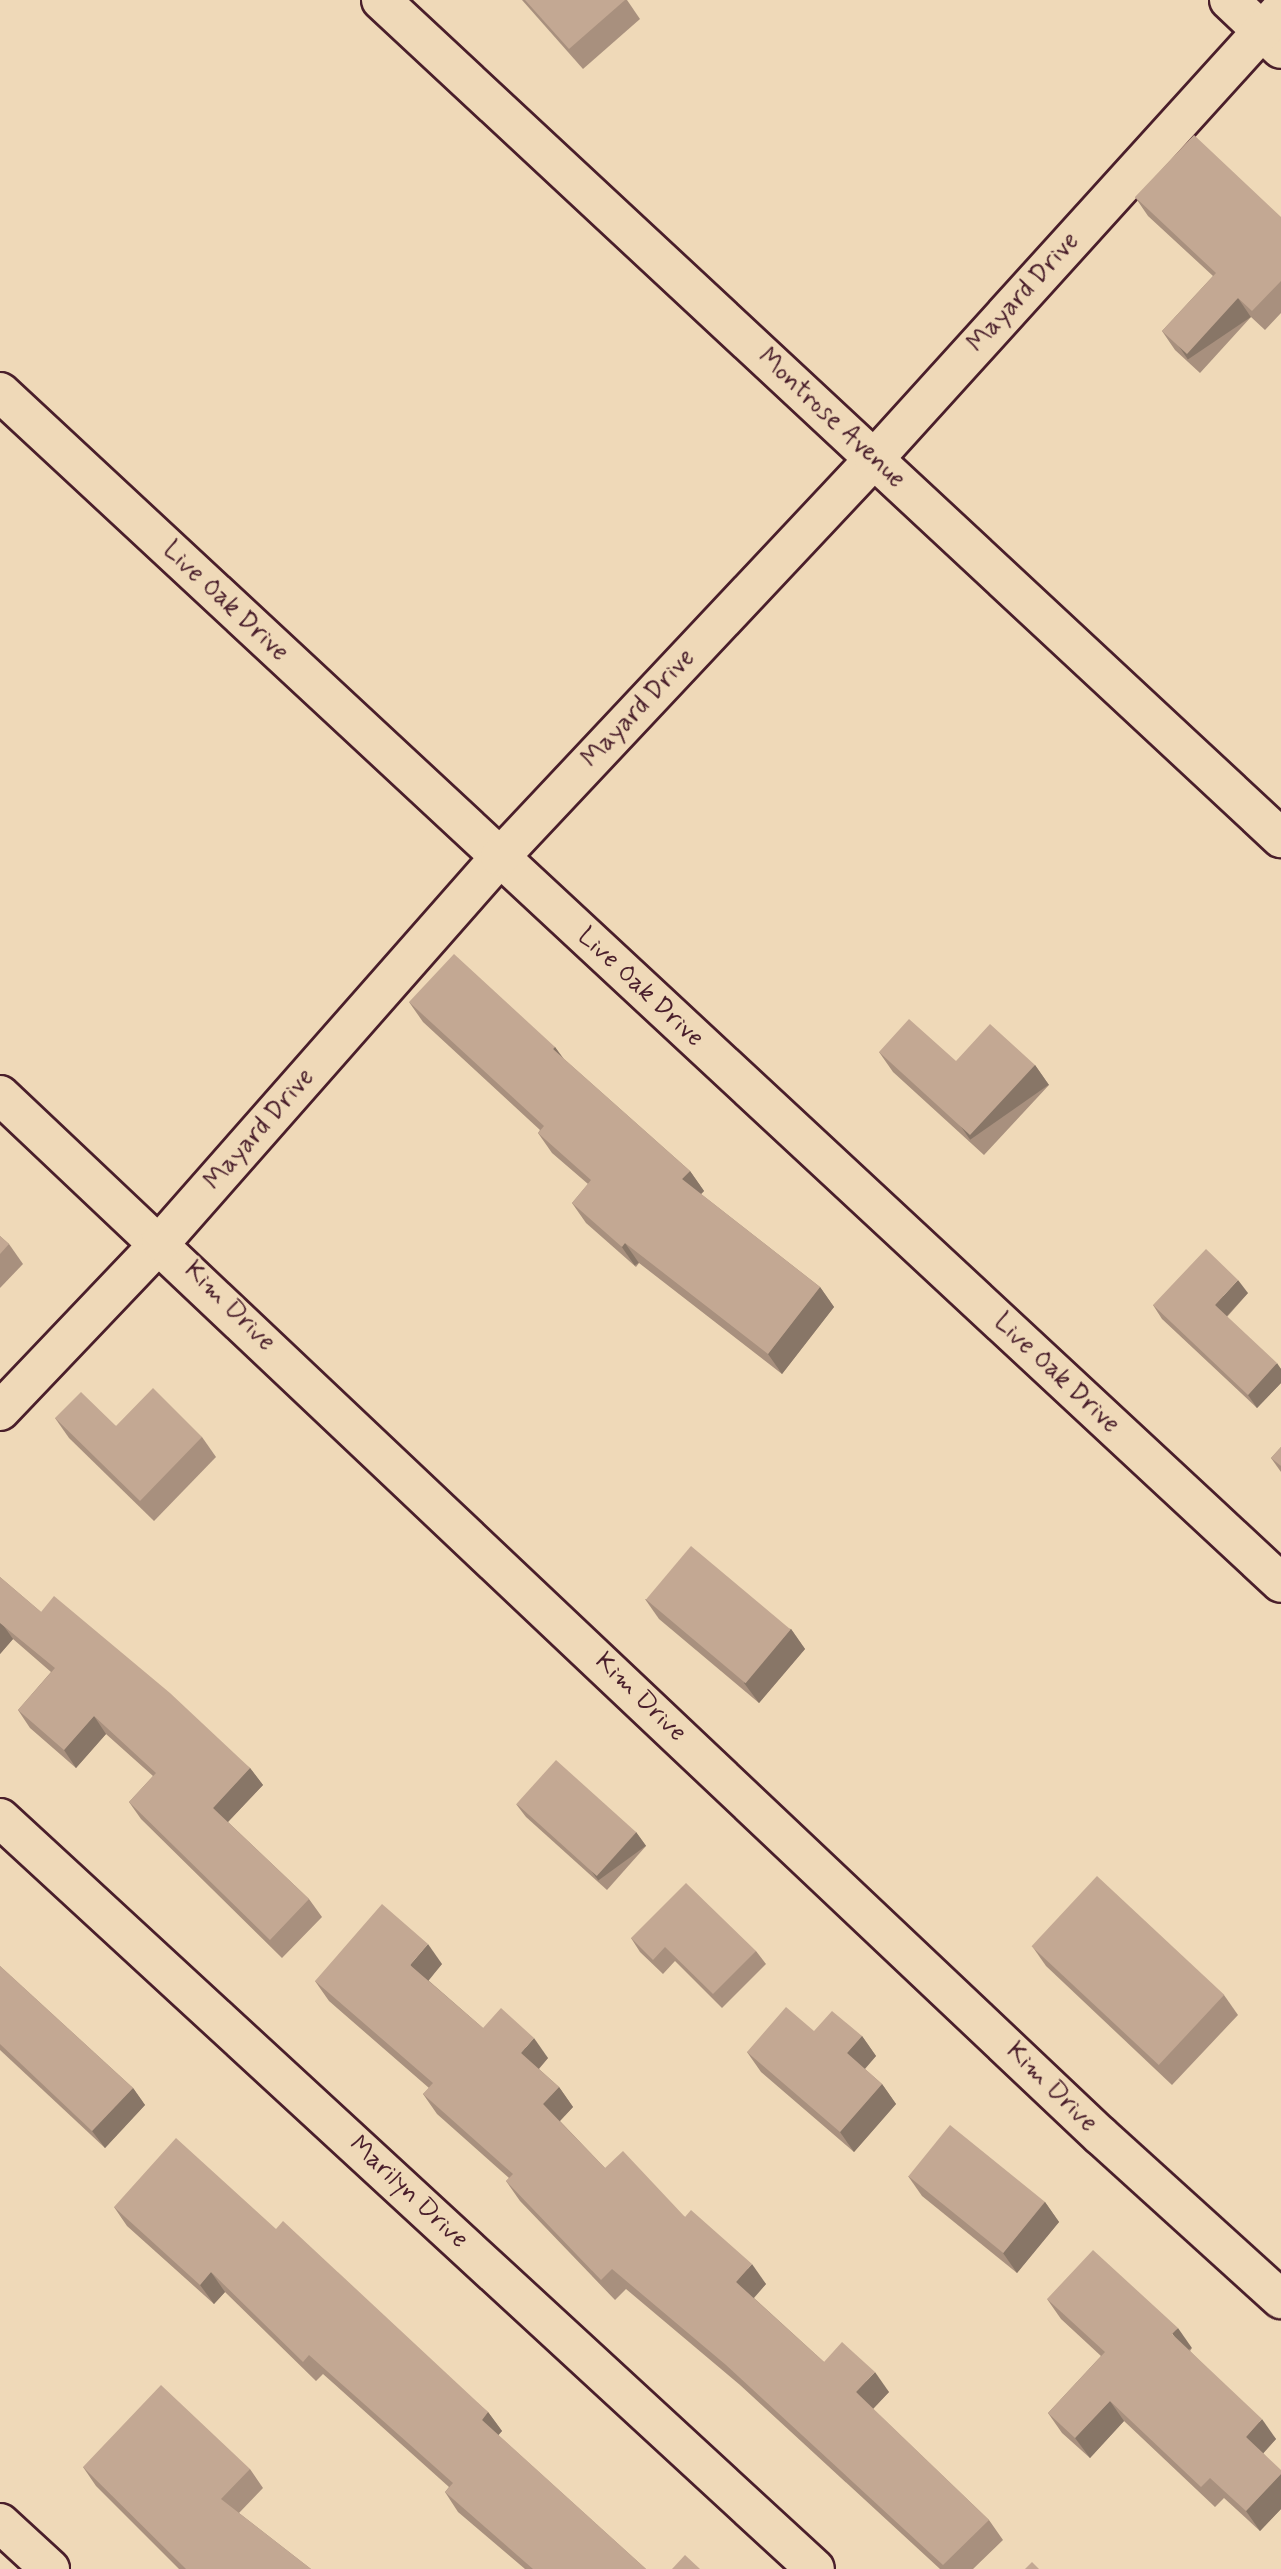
<!DOCTYPE html>
<style>
body{margin:0}
#map{position:relative;width:1281px;height:2569px;overflow:hidden;background:#efd9b8;font-family:Mynerve,sans-serif}
div>[style]{position:absolute}
.roads{filter:drop-shadow(2px 0 #4a1f2b) drop-shadow(-2px 0 #4a1f2b) drop-shadow(0 2px #4a1f2b) drop-shadow(0 -2px #4a1f2b)}
.minor>*{height:38px;margin:-19px;padding:0 19px;transform-origin:19px;border-radius:19px;background:#efd9b8}
.wall>*{inset:0;background:#a8907e}
.shaded-wall>*{inset:0;background:#887667;transform-origin:0 0}
.building>*{inset:0;background:#c3a893;transform-origin:0 0}
span{translate:-50% -50%;white-space:nowrap;text-align:center;line-height:1.15;-webkit-text-stroke:5px #efd9b8;paint-order:stroke}
.street-label{font-size:26px;color:#4a1f2b}
</style>
<div id="map">
<div class="roads">
<div class="minor">
<i style="left:381px;top:0;width:1230px;rotate:42.96deg"></i>
<i style="left:1229px;top:0;width:71px;rotate:43.3deg"></i>
<i style="left:0;top:392px;width:1749px;rotate:42.91deg"></i>
<i style="left:0;top:1095px;width:1515px;rotate:43.4deg"></i>
<i style="left:1101px;top:2136px;width:243px;rotate:42.2deg"></i>
<i style="left:0;top:1411px;width:233px;rotate:-46.4deg"></i>
<i style="left:161px;top:1242px;width:513px;rotate:-48.64deg"></i>
<i style="left:500px;top:857px;width:546px;rotate:-46.78deg"></i>
<i style="left:874px;top:459px;width:606px;rotate:-47.81deg"></i>
<i style="left:0;top:1818px;width:1108px;rotate:42.66deg"></i>
<i style="left:0;top:2523px;width:68px;rotate:42.6deg"></i>
</div>
</div>
<div class="wall">
<i style="clip-path:polygon(522px 0,627px 0,640px 19px,583px 69px)"></i>
<i style="clip-path:polygon(1135px 197px,1281px 217px,1281px 313px,1265px 330px,1251px 317px,1200px 373px,1175px 350px,1162px 331px,1213px 276px,1148px 216px)"></i>
<i style="clip-path:polygon(409px 1002px,555px 1047px,564px 1059px,690px 1171px,704px 1191px,701px 1194px,820px 1287px,834px 1307px,782px 1374px,639px 1263px,636px 1267px,586px 1223px,572px 1203px,588px 1184px,552px 1153px,538px 1133px,540px 1130px,423px 1022px)"></i>
<i style="clip-path:polygon(879px 1052px,956px 1061px,1035px 1065px,1049px 1085px,984px 1155px,893px 1072px)"></i>
<i style="clip-path:polygon(0 1236px,9px 1244px,23px 1264px,0 1288px)"></i>
<i style="clip-path:polygon(1248px 1293px,1227px 1317px,1281px 1369px,1281px 1383px,1257px 1408px,1162px 1319px,1153px 1305px)"></i>
<i style="clip-path:polygon(55px 1418px,202px 1437px,216px 1457px,154px 1521px,69px 1438px)"></i>
<i style="clip-path:polygon(1281px 1447px,1281px 1472px,1271px 1458px)"></i>
<i style="clip-path:polygon(0 1577px,41px 1612px,250px 1768px,263px 1785px,228px 1822px,309px 1899px,322px 1917px,282px 1958px,141px 1819px,129px 1802px,153px 1776px,106px 1734px,76px 1768px,30px 1728px,18px 1710px,51px 1672px,13px 1639px,0 1654px)"></i>
<i style="clip-path:polygon(645px 1599px,791px 1629px,805px 1649px,759px 1703px,659px 1619px)"></i>
<i style="clip-path:polygon(516px 1804px,636px 1832px,646px 1846px,607px 1890px,526px 1817px)"></i>
<i style="clip-path:polygon(631px 1938px,756px 1951px,766px 1964px,722px 2008px,675px 1961px,663px 1974px,640px 1952px)"></i>
<i style="clip-path:polygon(1032px 1946px,1224px 1995px,1238px 2015px,1172px 2085px,1046px 1966px)"></i>
<i style="clip-path:polygon(442px 1964px,428px 1980px,483px 2028px,548px 2058px,539px 2069px,559px 2087px,573px 2107px,560px 2121px,605px 2168px,685px 2217px,766px 2284px,754px 2298px,824px 2362px,889px 2392px,873px 2409px,989px 2520px,1003px 2540px,973px 2569px,940px 2569px,740px 2385px,626px 2289px,615px 2300px,520px 2201px,506px 2181px,509px 2178px,437px 2114px,423px 2094px,429px 2088px,329px 2001px,315px 1981px)"></i>
<i style="clip-path:polygon(0 1966px,133px 2088px,145px 2105px,105px 2148px,0 2050px)"></i>
<i style="clip-path:polygon(814px 2031px,862px 2036px,876px 2056px,865px 2069px,882px 2084px,896px 2104px,854px 2152px,761px 2072px,747px 2052px)"></i>
<i style="clip-path:polygon(908px 2176px,1045px 2202px,1059px 2222px,1017px 2273px,922px 2196px)"></i>
<i style="clip-path:polygon(114px 2207px,276px 2229px,488px 2412px,502px 2431px,498px 2435px,646px 2569px,525px 2569px,458px 2512px,445px 2492px,449px 2487px,323px 2374px,316px 2381px,225px 2292px,214px 2304px,127px 2226px)"></i>
<i style="clip-path:polygon(1047px 2299px,1192px 2348px,1190px 2351px,1276px 2439px,1263px 2453px,1281px 2474px,1281px 2509px,1260px 2531px,1224px 2498px,1215px 2507px,1124px 2421px,1090px 2458px,1062px 2433px,1048px 2413px,1101px 2356px,1061px 2319px)"></i>
<i style="clip-path:polygon(83px 2467px,250px 2469px,263px 2488px,239px 2513px,311px 2569px,179px 2569px,96px 2486px)"></i>
</div>
<div class="shaded-wall">
<i style="left:1238px;top:298px;width:23px;height:76px;rotate:56deg"></i>
<i style="clip-path:polygon(555px 1047px,569px 1067px,553px 1049px)"></i>
<i style="left:1035px;top:1065px;width:24px;height:96px;rotate:55deg"></i>
<i style="clip-path:polygon(690px 1171px,704px 1191px,696px 1199px,682px 1179px)"></i>
<i style="left:625px;top:1243px;width:24px;height:5px;rotate:55deg"></i>
<i style="clip-path:polygon(1238px 1280px,1248px 1293px,1224px 1319px,1215px 1305px)"></i>
<i style="clip-path:polygon(820px 1287px,834px 1307px,782px 1374px,768px 1354px)"></i>
<i style="clip-path:polygon(1277px 1363px,1281px 1369px,1281px 1383px,1257px 1408px,1248px 1395px)"></i>
<i style="clip-path:polygon(1px 1622px,13px 1639px,0 1654px,0 1623px)"></i>
<i style="clip-path:polygon(791px 1629px,805px 1649px,759px 1703px,744px 1683px)"></i>
<i style="clip-path:polygon(94px 1716px,106px 1734px,76px 1768px,64px 1750px)"></i>
<i style="clip-path:polygon(250px 1768px,263px 1785px,225px 1825px,213px 1808px)"></i>
<i style="left:636px;top:1832px;width:17px;height:59px;rotate:54deg"></i>
<i style="clip-path:polygon(428px 1944px,442px 1964px,425px 1985px,410px 1965px)"></i>
<i style="clip-path:polygon(862px 2036px,876px 2056px,861px 2073px,847px 2053px)"></i>
<i style="clip-path:polygon(534px 2038px,548px 2058px,535px 2073px,521px 2053px)"></i>
<i style="clip-path:polygon(882px 2084px,896px 2104px,854px 2152px,840px 2132px)"></i>
<i style="clip-path:polygon(559px 2087px,573px 2107px,557px 2124px,543px 2104px)"></i>
<i style="clip-path:polygon(133px 2088px,145px 2105px,105px 2148px,92px 2131px)"></i>
<i style="clip-path:polygon(1045px 2202px,1059px 2222px,1017px 2273px,1003px 2253px)"></i>
<i style="clip-path:polygon(752px 2264px,766px 2284px,750px 2302px,736px 2282px)"></i>
<i style="clip-path:polygon(211px 2272px,225px 2292px,214px 2304px,200px 2285px)"></i>
<i style="left:1178px;top:2328px;width:24px;height:8px;rotate:55deg"></i>
<i style="clip-path:polygon(875px 2372px,889px 2392px,870px 2412px,856px 2392px)"></i>
<i style="clip-path:polygon(1110px 2401px,1124px 2421px,1090px 2458px,1075px 2438px)"></i>
<i style="clip-path:polygon(488px 2412px,502px 2431px,495px 2439px,482px 2420px)"></i>
<i style="clip-path:polygon(1262px 2419px,1276px 2439px,1260px 2457px,1246px 2437px)"></i>
<i style="clip-path:polygon(1281px 2474px,1281px 2509px,1260px 2531px,1246px 2511px)"></i>
</div>
<div class="building">
<i style="clip-path:polygon(525px 0,625px 0,569px 49px)"></i>
<i style="clip-path:polygon(1194px 135px,1281px 217px,1281px 281px,1252px 311px,1238px 298px,1187px 354px,1162px 331px,1216px 273px,1135px 197px)"></i>
<i style="clip-path:polygon(454px 954px,555px 1047px,553px 1049px,690px 1171px,682px 1179px,820px 1287px,768px 1354px,625px 1243px,622px 1247px,572px 1203px,591px 1180px,538px 1133px,544px 1126px,409px 1002px)"></i>
<i style="clip-path:polygon(909px 1019px,956px 1061px,990px 1024px,1035px 1065px,970px 1135px,879px 1052px)"></i>
<i style="clip-path:polygon(0 1236px,9px 1244px,0 1254px)"></i>
<i style="clip-path:polygon(1206px 1249px,1238px 1280px,1215px 1305px,1277px 1363px,1248px 1395px,1153px 1305px)"></i>
<i style="clip-path:polygon(153px 1388px,202px 1437px,140px 1501px,55px 1418px,81px 1392px,116px 1426px)"></i>
<i style="clip-path:polygon(1281px 1447px,1281px 1466px,1271px 1458px)"></i>
<i style="left:691px;top:1546px;width:130px;height:70px;rotate:40deg"></i>
<i style="clip-path:polygon(0 1577px,41px 1612px,54px 1596px,170px 1693px,250px 1768px,213px 1808px,309px 1899px,270px 1940px,129px 1802px,156px 1773px,94px 1716px,64px 1750px,18px 1710px,55px 1668px,0 1623px)"></i>
<i style="left:556px;top:1760px;width:108px;height:59px;rotate:42deg"></i>
<i style="left:1097px;top:1876px;width:174px;height:96px;rotate:43deg"></i>
<i style="clip-path:polygon(686px 1883px,756px 1951px,713px 1994px,665px 1947px,653px 1960px,631px 1938px)"></i>
<i style="clip-path:polygon(382px 1904px,428px 1944px,410px 1965px,483px 2028px,501px 2008px,534px 2038px,521px 2053px,559px 2087px,543px 2104px,605px 2168px,623px 2151px,685px 2217px,691px 2210px,752px 2264px,736px 2282px,824px 2362px,842px 2342px,875px 2372px,856px 2392px,989px 2520px,943px 2565px,726px 2365px,612px 2269px,601px 2280px,506px 2181px,513px 2174px,423px 2094px,433px 2083px,315px 1981px)"></i>
<i style="clip-path:polygon(0 1966px,133px 2088px,92px 2131px,0 2044px)"></i>
<i style="clip-path:polygon(786px 2007px,814px 2031px,832px 2011px,862px 2036px,847px 2053px,882px 2084px,840px 2132px,747px 2052px)"></i>
<i style="left:950px;top:2125px;width:122px;height:66px;rotate:39deg"></i>
<i style="clip-path:polygon(176px 2138px,276px 2229px,283px 2221px,488px 2412px,482px 2420px,646px 2569px,533px 2569px,445px 2492px,453px 2483px,309px 2355px,303px 2362px,211px 2272px,200px 2285px,114px 2207px)"></i>
<i style="clip-path:polygon(1093px 2250px,1178px 2328px,1172px 2334px,1262px 2419px,1246px 2437px,1281px 2470px,1281px 2474px,1246px 2511px,1210px 2478px,1201px 2487px,1110px 2401px,1075px 2438px,1048px 2413px,1105px 2352px,1047px 2299px)"></i>
<i style="clip-path:polygon(161px 2385px,250px 2469px,221px 2499px,311px 2569px,186px 2569px,83px 2467px)"></i>
<i style="clip-path:polygon(685px 2555px,700px 2569px,672px 2569px)"></i>
<i style="clip-path:polygon(1032px 2562px,1039px 2569px,1025px 2569px)"></i>
</div>
<div class="street-label">
<span style="left:1024px;top:293px;rotate:-48deg">Mayard Drive</span>
<span style="left:831px;top:419px;rotate:43deg">Montrose Avenue</span>
<span style="left:225px;top:602px;rotate:43deg">Live Oak Drive</span>
<span style="left:639px;top:709px;rotate:-47deg">Mayard Drive</span>
<span style="left:640px;top:988px;rotate:43deg">Live Oak Drive</span>
<span style="left:260px;top:1130px;rotate:-49deg">Mayard Drive</span>
<span style="left:229px;top:1307px;rotate:44deg">Kim Drive</span>
<span style="left:1056px;top:1374px;rotate:43deg">Live Oak Drive</span>
<span style="left:640px;top:1698px;rotate:44deg">Kim Drive</span>
<span style="left:1051px;top:2088px;rotate:44deg">Kim Drive</span>
<span style="left:408px;top:2193px;rotate:43deg">Marilyn Drive</span>
</div>
</div>
